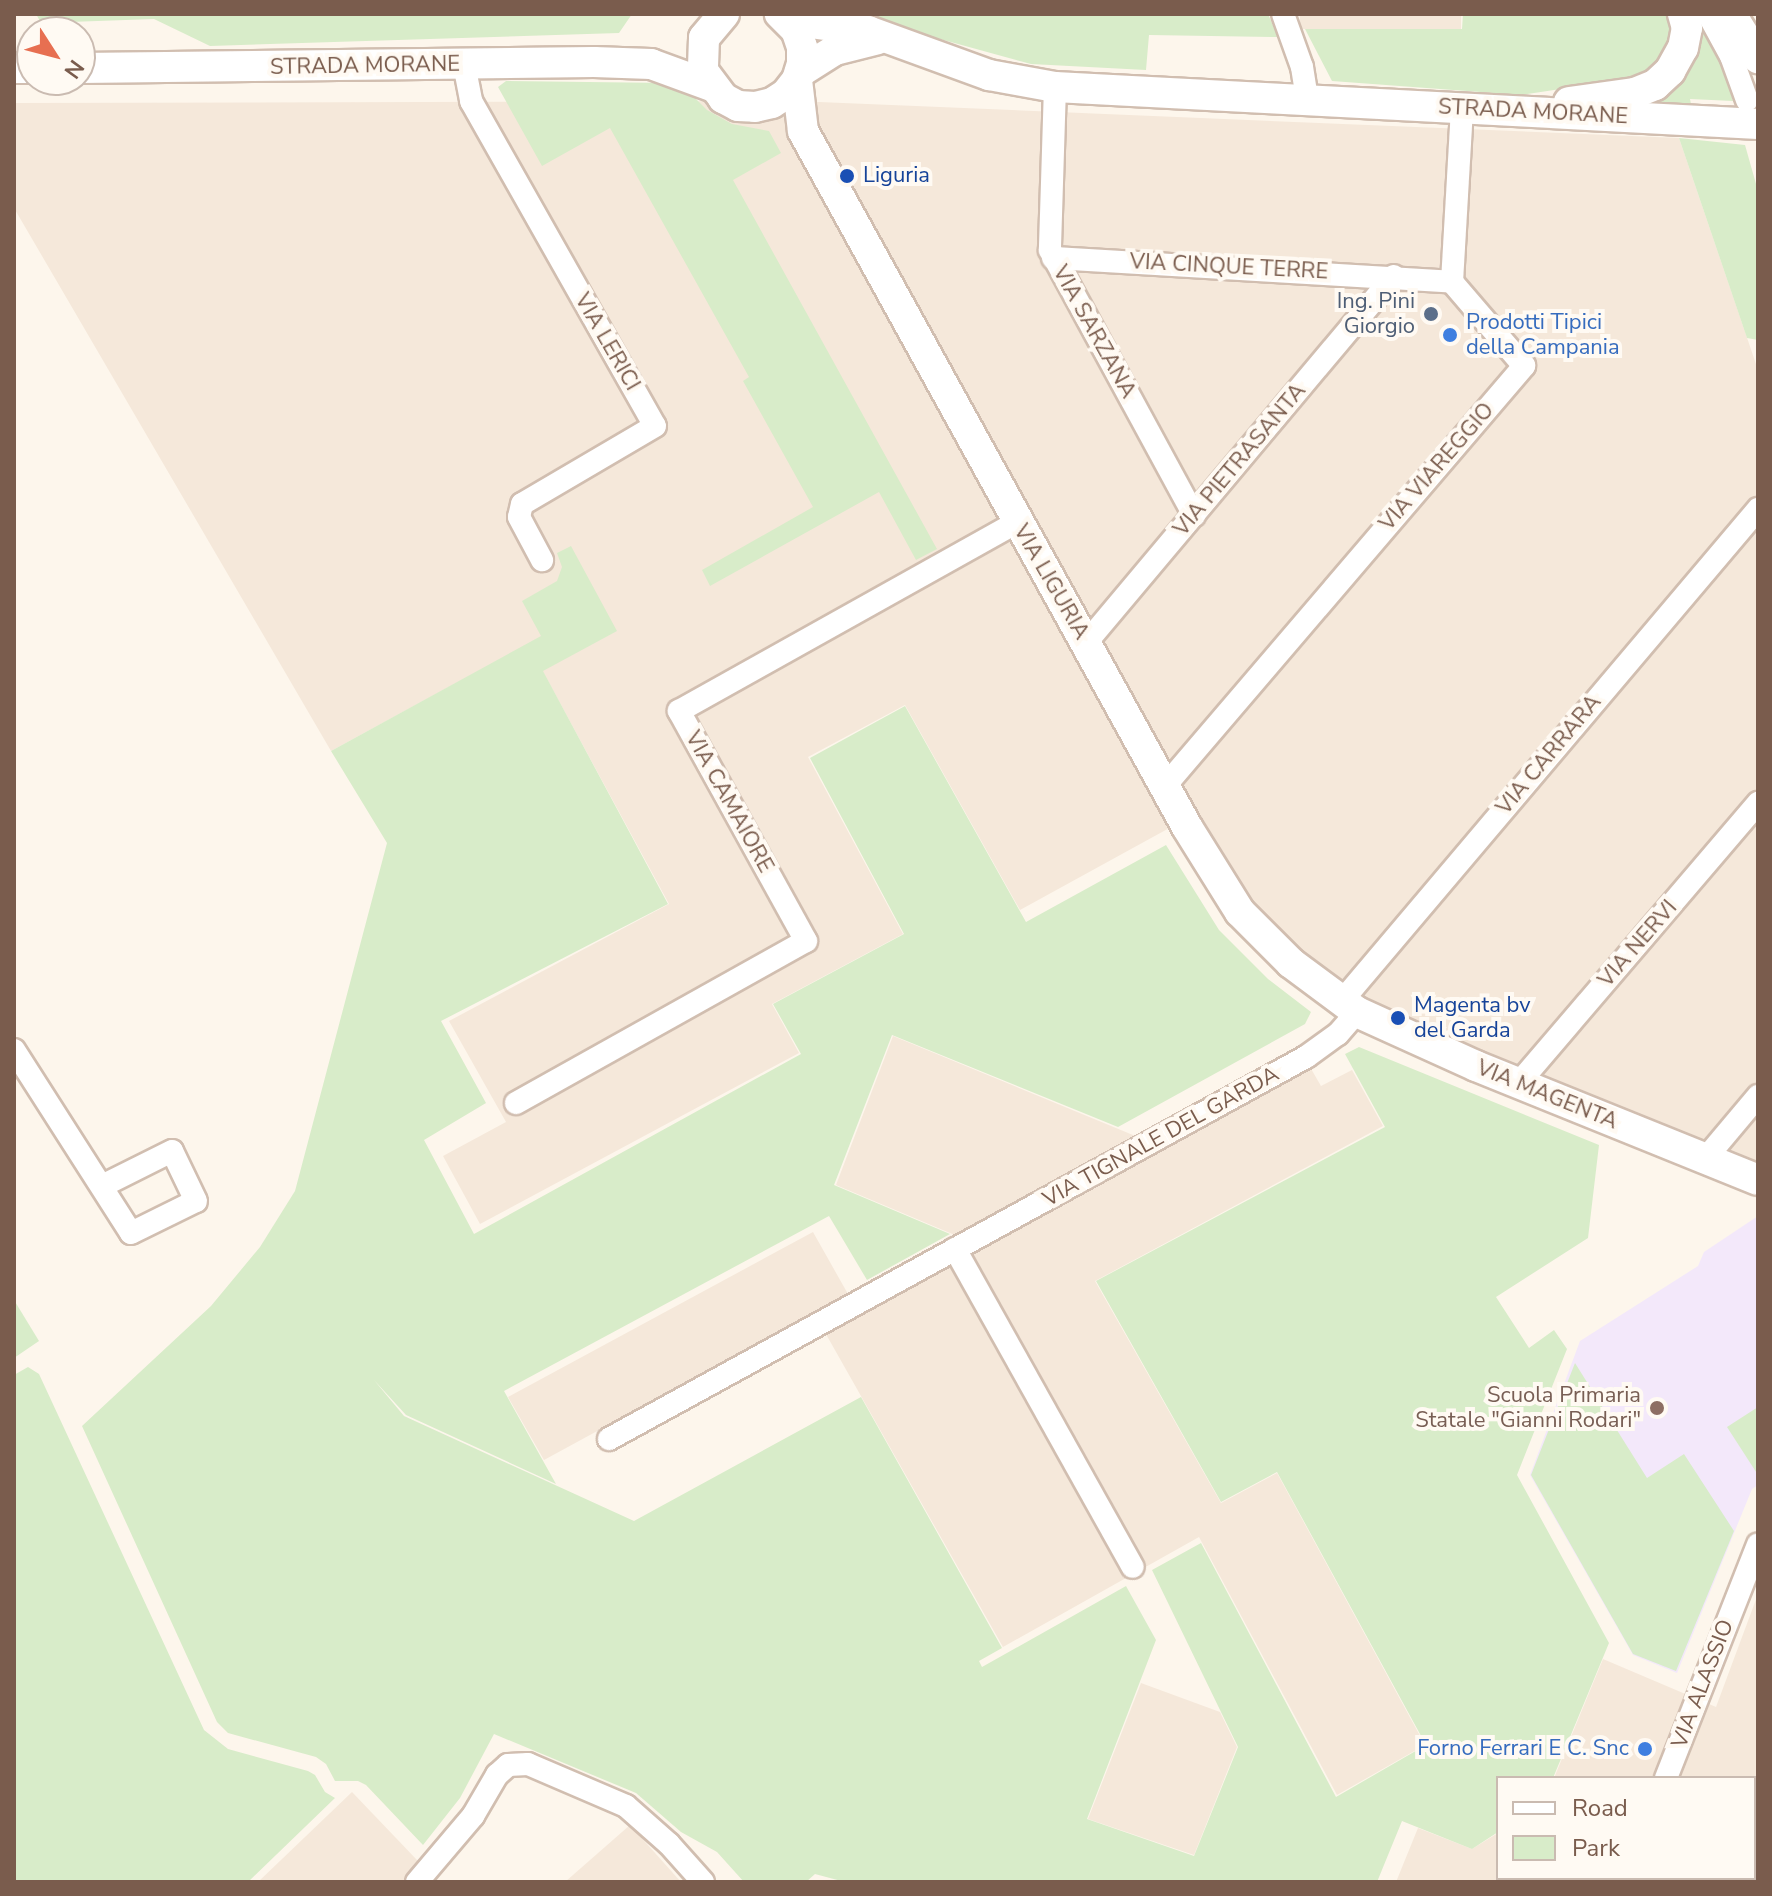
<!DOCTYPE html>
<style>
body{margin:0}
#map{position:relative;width:1772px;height:1896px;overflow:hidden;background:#fdf6ec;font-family:"Nunito Sans",sans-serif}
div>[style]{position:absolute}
.residential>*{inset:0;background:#f5e8da;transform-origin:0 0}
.education>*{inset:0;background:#f3e8fa}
.green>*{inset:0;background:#d8ecc9}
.roads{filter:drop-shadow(2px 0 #d1beb0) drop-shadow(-2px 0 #d1beb0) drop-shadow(0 2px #d1beb0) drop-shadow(0 -2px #d1beb0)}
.street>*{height:22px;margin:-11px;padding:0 11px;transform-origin:11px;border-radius:11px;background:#fff}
.secondary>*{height:30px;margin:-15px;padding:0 15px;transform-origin:15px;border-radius:15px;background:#fff}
.dots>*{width:22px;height:22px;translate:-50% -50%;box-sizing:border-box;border:4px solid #fffaf3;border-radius:50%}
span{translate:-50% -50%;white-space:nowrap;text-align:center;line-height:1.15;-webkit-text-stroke:8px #fffaf3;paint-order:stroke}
.street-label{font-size:22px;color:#7a5c4d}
.transit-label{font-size:22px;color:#164399}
.left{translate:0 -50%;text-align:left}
.service-label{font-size:22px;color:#4e5e75}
.right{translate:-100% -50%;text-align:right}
.shop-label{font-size:22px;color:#366cbe}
.education-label{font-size:22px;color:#785e54}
.frame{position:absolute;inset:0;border:16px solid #7a5c4d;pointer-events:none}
.legend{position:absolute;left:1496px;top:1776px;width:260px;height:104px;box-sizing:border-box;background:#fffaf3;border:2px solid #cabbb1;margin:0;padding:10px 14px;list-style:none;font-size:24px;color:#7a5c4d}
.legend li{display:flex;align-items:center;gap:16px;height:40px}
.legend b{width:40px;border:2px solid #cabbb1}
.north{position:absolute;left:16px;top:16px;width:80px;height:80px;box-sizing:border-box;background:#fffaf3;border:2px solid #cabbb1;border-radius:50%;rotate:126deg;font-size:22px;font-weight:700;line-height:32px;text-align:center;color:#7a5c4d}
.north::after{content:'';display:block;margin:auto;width:28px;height:36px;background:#e76f51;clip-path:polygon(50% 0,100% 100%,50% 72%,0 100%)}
</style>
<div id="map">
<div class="residential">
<i style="left:1300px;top:14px;width:161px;height:15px"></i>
<i style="clip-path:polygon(795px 101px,1679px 138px,1758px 370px,1758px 1167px,1411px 1028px,1335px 984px,1249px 908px,1193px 815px,1020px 910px,905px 705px,808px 757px,903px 934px,772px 1004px,799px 1053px,480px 1224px,443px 1156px,506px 1122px,449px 1021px,669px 904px,528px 644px,331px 751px,14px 208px,14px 103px)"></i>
<i style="clip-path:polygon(893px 1036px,1162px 1147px,1310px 1067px,1321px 1086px,1352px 1070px,1383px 1126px,1095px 1281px,1221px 1503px,1277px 1473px,1425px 1745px,1337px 1795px,1199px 1537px,1003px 1647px,814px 1313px,544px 1460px,508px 1397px,813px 1232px,857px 1310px,976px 1244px,836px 1185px)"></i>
<i style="clip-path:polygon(1758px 1594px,1758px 1882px,1396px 1882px,1418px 1828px,1472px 1849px,1498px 1833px,1498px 1878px,1754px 1878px,1754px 1778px,1554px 1778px,1603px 1659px,1716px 1707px)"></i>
<i style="clip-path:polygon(1141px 1683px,1220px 1712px,1237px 1747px,1194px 1855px,1088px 1819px)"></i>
<i style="clip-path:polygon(352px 1792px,438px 1882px,258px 1882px)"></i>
<i style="clip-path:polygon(630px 1825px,681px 1882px,565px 1882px)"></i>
</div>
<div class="education">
<i style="clip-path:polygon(1758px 1216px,1758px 1485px,1752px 1489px,1677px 1673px,1633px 1655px,1530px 1475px,1580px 1341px,1698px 1266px,1704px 1252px)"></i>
</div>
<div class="green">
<i style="clip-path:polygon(36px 14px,234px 15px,632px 14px,619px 33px,210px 46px,154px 19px,41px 23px)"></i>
<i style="clip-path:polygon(803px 14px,1268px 14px,1278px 37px,1149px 35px,1146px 70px,1031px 64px,878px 22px)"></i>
<i style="clip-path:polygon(1463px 14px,1670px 14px,1672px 35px,1667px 51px,1641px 77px,1521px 95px,1332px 81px,1305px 29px,1462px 29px)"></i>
<i style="clip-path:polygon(1695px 14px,1723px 66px,1733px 101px,1690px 99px,1691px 104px,1624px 102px,1637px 100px)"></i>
<i style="clip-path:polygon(506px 81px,668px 83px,685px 88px,707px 110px,732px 124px,769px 131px,781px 153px,733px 180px,937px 549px,916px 560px,879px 492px,710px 586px,702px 570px,813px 507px,743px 381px,749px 377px,610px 128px,542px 166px,498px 87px)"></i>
<i style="clip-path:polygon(1679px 138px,1745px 145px,1758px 191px,1758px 340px,1747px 338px)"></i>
<i style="clip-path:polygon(571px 546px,617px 631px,543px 671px,668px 904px,441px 1021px,486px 1103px,424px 1140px,474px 1234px,801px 1054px,773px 1004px,904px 934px,810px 758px,905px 706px,1026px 922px,1166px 845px,1219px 930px,1268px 979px,1311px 1012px,1305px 1024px,1118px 1127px,892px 1035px,834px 1185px,950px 1234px,867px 1280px,829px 1216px,504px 1391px,556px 1484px,406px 1415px,374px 1380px,404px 1416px,634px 1521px,861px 1397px,1002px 1648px,979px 1661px,982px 1667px,1126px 1586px,1156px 1640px,1087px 1819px,1194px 1856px,1238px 1747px,1152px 1570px,1201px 1543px,1336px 1797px,1426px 1745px,1277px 1472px,1221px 1502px,1096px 1281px,1385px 1127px,1345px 1054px,1359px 1047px,1599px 1145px,1588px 1238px,1496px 1297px,1529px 1348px,1554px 1330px,1567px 1349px,1517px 1475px,1609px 1643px,1553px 1778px,1498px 1778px,1498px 1832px,1472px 1849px,1402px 1821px,1377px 1882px,845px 1882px,815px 1874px,806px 1882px,744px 1882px,717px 1852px,681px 1832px,636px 1793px,494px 1734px,460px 1798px,423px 1845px,366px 1785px,358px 1781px,335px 1781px,326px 1764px,316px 1757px,228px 1733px,217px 1722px,82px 1426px,211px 1306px,260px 1247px,295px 1191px,387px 843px,331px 751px,541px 636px,522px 601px,557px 581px,562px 567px,557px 553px)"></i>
<i style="clip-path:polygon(14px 1300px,39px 1341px,14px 1358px)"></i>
<i style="clip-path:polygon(1575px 1363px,1647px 1478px,1684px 1454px,1734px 1531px,1676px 1671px,1633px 1654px,1531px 1475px)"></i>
<i style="clip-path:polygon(28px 1367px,39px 1374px,204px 1730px,228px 1749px,308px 1771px,315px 1775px,325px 1792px,335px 1798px,248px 1882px,14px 1882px,14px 1375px)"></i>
<i style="clip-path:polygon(1758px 1407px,1758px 1475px,1727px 1427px)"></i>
</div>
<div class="roads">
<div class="street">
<i style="left:1283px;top:14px;width:56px;rotate:70.3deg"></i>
<i style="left:1302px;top:67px;width:33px;rotate:81deg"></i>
<i style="left:1708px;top:14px;width:48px;rotate:61.3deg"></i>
<i style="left:1731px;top:56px;width:47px;rotate:70deg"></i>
<i style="left:464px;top:64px;width:38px;rotate:79deg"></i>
<i style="left:471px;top:101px;width:373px;rotate:60.5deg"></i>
<i style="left:655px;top:426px;width:154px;rotate:149.6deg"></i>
<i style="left:522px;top:504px;width:13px;rotate:103deg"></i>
<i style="left:519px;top:517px;width:49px;rotate:61.9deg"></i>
<i style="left:1055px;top:87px;width:163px;rotate:91.8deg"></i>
<i style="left:1050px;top:250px;width:302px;rotate:61.5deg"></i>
<i style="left:1053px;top:258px;width:400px;rotate:3.4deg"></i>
<i style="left:1086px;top:643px;width:479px;rotate:-50deg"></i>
<i style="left:1165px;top:786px;width:553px;rotate:-49.48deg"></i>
<i style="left:1524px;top:366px;width:111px;rotate:-130.6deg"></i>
<i style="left:1452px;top:282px;width:175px;rotate:-86.7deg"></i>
<i style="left:1341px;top:1002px;width:646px;rotate:-49.77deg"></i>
<i style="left:14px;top:1050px;width:217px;rotate:57.4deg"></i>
<i style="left:131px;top:1233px;width:72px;rotate:-26.2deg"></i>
<i style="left:196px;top:1201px;width:55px;rotate:-115.6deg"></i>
<i style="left:172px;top:1151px;width:78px;rotate:153.4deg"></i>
<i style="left:1518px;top:1084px;width:370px;rotate:-49.5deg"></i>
<i style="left:516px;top:1103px;width:332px;rotate:-29.2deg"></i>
<i style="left:806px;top:941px;width:263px;rotate:-118.9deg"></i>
<i style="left:679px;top:711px;width:387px;rotate:-29.2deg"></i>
<i style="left:1706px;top:1158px;width:81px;rotate:-50deg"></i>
<i style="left:955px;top:1249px;width:364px;rotate:60.8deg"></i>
<i style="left:609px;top:1439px;width:795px;rotate:-28.73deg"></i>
<i style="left:1306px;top:1057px;width:39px;rotate:-36deg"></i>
<i style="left:1338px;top:1034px;width:29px;rotate:-49deg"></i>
<i style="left:1666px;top:1778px;width:251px;rotate:-68.5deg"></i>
<i style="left:417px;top:1882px;width:87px;rotate:-49.7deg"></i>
<i style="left:473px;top:1816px;width:48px;rotate:-59.7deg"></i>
<i style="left:497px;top:1775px;width:15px;rotate:-42deg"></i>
<i style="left:508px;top:1765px;width:20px;rotate:-3deg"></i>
<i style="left:528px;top:1764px;width:107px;rotate:23.2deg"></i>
<i style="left:626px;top:1806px;width:57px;rotate:41.5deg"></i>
<i style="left:669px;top:1844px;width:51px;rotate:48.2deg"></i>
<i style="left:1587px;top:1882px;width:8px;rotate:-30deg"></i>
<i style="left:1631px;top:1882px;width:4px;rotate:-76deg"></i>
</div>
<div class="secondary">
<i style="left:724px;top:14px;width:31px;rotate:130deg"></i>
<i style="left:704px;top:38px;width:33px;rotate:92deg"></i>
<i style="left:703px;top:71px;width:34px;rotate:53deg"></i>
<i style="left:723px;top:98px;width:17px;rotate:28deg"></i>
<i style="left:738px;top:106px;width:17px;rotate:3deg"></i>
<i style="left:755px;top:107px;width:17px;rotate:-13deg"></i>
<i style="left:772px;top:103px;width:17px;rotate:-33deg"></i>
<i style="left:786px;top:94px;width:18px;rotate:-52deg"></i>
<i style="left:797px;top:80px;width:17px;rotate:-73deg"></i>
<i style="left:802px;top:64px;width:17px;rotate:-90deg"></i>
<i style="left:802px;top:47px;width:18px;rotate:-109deg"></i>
<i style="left:796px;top:30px;width:23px;rotate:-135deg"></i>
<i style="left:1731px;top:14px;width:52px;rotate:58.5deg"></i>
<i style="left:788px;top:20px;width:81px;rotate:7.8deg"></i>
<i style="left:868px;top:31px;width:129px;rotate:20deg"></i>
<i style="left:989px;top:75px;width:67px;rotate:10.3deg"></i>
<i style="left:1055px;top:87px;width:704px;rotate:3.01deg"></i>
<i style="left:14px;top:68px;width:18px"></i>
<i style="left:80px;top:68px;width:514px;rotate:-0.67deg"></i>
<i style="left:594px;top:62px;width:57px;rotate:2deg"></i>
<i style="left:651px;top:64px;width:64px;rotate:20.1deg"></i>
<i style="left:800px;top:72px;width:41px;rotate:-32.2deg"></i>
<i style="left:835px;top:50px;width:44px;rotate:-14.3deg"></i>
<i style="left:797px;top:80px;width:51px;rotate:83.3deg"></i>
<i style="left:803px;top:131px;width:795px;rotate:61.11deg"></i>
<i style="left:1187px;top:827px;width:100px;rotate:58.1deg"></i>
<i style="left:1240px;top:912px;width:72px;rotate:45deg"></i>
<i style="left:1291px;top:963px;width:82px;rotate:36.6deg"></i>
<i style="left:1357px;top:1012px;width:131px;rotate:24.4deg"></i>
<i style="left:1476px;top:1066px;width:304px;rotate:22deg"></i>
<i style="left:1569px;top:102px;width:67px;rotate:-7.8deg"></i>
<i style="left:1635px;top:93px;width:22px;rotate:-22deg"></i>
<i style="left:1655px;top:85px;width:21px;rotate:-43deg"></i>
<i style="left:1670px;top:71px;width:26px;rotate:-61deg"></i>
<i style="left:1683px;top:48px;width:20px;rotate:-79deg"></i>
<i style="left:1687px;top:28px;width:15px;rotate:-106deg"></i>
</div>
</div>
<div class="dots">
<i style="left:847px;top:176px;background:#1a4fb4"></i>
<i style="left:1431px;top:314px;background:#5c6f8a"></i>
<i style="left:1450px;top:335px;background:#3f7fe0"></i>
<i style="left:1398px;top:1018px;background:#1a4fb4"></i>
<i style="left:1657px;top:1408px;background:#8d6e63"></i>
<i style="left:1645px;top:1749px;background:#3f7fe0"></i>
</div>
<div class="street-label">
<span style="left:365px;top:66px;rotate:-1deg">STRADA MORANE</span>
<span style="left:1533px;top:112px;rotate:3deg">STRADA MORANE</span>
<span style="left:1229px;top:267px;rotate:3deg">VIA CINQUE TERRE</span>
<span style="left:1094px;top:332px;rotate:61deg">VIA SARZANA</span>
<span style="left:607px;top:342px;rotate:60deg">VIA LERICI</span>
<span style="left:1240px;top:460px;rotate:-50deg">VIA PIETRASANTA</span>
<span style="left:1437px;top:467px;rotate:-49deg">VIA VIAREGGIO</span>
<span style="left:1051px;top:582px;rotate:60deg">VIA LIGURIA</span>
<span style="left:1549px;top:755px;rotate:-50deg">VIA CARRARA</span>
<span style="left:729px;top:802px;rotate:61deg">VIA CAMAIORE</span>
<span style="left:1638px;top:944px;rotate:-49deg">VIA NERVI</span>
<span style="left:1547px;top:1095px;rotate:22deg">VIA MAGENTA</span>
<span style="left:1161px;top:1137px;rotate:-29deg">VIA TIGNALE DEL GARDA</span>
<span style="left:1703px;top:1684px;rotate:-69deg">VIA ALASSIO</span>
</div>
<div class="transit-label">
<span class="left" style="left:863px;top:176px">Liguria</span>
<span class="left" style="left:1414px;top:1018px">Magenta bv<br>del Garda</span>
</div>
<div class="service-label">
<span class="right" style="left:1415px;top:314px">Ing. Pini<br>Giorgio</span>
</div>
<div class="shop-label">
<span class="left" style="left:1466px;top:335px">Prodotti Tipici<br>della Campania</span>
<span class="right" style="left:1629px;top:1749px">Forno Ferrari E C. Snc</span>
</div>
<div class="education-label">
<span class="right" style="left:1641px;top:1408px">Scuola Primaria<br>Statale "Gianni Rodari"</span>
</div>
<div class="frame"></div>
<ul class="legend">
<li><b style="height:10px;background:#fff"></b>Road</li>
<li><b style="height:22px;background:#d8ecc9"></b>Park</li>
</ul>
<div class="north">N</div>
</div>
